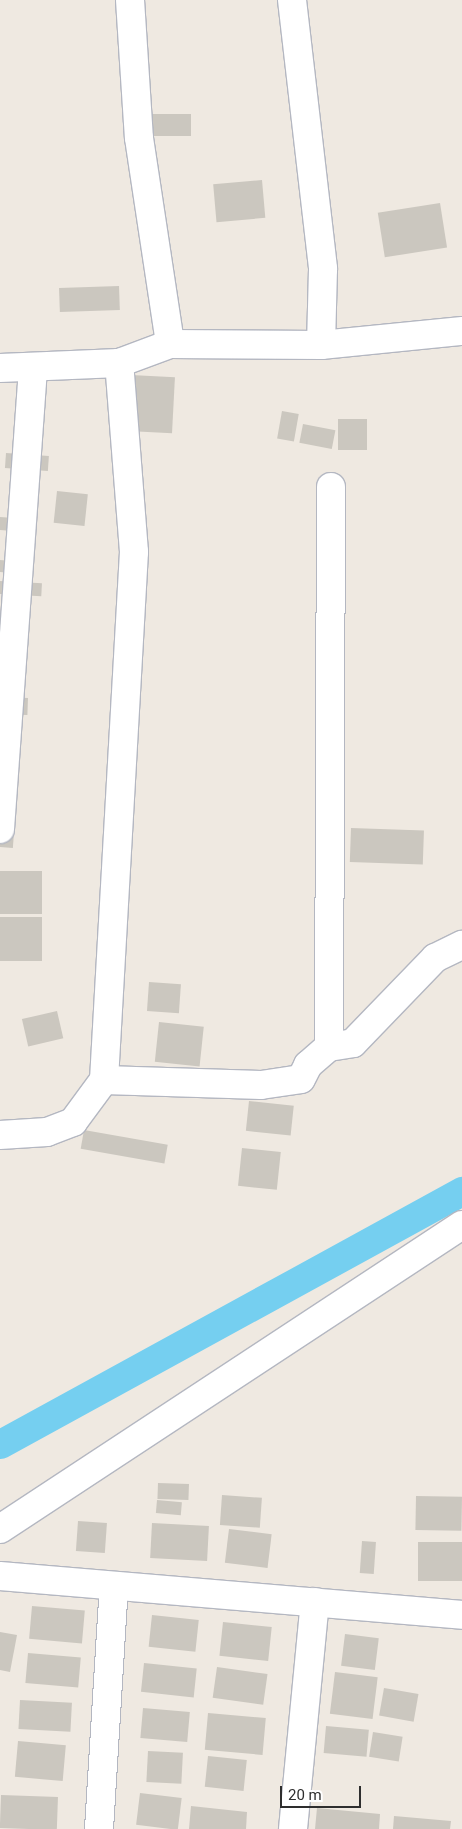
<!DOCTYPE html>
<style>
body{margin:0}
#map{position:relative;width:462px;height:1829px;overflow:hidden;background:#efe9e1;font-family:Roboto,sans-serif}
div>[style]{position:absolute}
.canal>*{height:29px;margin:-14.5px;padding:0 14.5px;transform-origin:14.5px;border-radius:14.5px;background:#75cff0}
.building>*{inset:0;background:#cbc7bf;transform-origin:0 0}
.roads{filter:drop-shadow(1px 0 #b4b7c1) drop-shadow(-1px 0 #b4b7c1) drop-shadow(0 1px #b4b7c1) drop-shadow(0 -1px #b4b7c1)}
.minor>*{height:28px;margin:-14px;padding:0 14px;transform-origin:14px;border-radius:14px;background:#fff}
span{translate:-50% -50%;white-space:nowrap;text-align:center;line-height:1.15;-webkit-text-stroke:4px #fff;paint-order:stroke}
.scale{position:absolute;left:280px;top:1786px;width:81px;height:22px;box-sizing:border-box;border:2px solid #2e2e2e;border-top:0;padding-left:6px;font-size:15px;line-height:18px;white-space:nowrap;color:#2e2e2e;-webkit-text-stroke:4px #fff;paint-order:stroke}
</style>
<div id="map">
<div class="canal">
<i style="left:0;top:1444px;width:527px;rotate:-28.71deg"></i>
</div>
<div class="building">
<i style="left:191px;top:114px;width:22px;height:45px;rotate:90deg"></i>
<i style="left:262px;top:180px;width:38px;height:49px;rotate:85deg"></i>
<i style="left:440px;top:203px;width:45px;height:63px;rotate:81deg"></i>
<i style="left:119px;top:286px;width:24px;height:60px;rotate:88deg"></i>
<i style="left:131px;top:375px;width:44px;height:56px;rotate:3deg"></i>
<i style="left:282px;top:411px;width:17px;height:28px;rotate:10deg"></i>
<i style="left:367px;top:419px;width:31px;height:29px;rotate:90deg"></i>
<i style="left:303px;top:424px;width:33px;height:19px;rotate:11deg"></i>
<i style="left:6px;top:453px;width:43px;height:15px;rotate:4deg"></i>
<i style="left:57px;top:491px;width:31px;height:32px;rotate:6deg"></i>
<i style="left:0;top:517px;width:14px;height:13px;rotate:4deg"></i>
<i style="left:0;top:560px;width:12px;height:12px;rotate:5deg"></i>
<i style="left:0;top:581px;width:42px;height:13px;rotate:3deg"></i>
<i style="left:0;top:697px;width:28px;height:17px;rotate:2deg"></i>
<i style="left:0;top:817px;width:15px;height:30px;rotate:4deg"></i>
<i style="left:351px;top:828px;width:73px;height:34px;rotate:2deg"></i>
<i style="left:0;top:871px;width:42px;height:43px"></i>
<i style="left:0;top:917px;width:42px;height:44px"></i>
<i style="left:149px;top:982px;width:32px;height:29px;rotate:4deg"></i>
<i style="left:57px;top:1011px;width:28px;height:36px;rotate:77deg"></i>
<i style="left:159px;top:1022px;width:45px;height:40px;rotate:6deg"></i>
<i style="left:249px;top:1101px;width:45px;height:30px;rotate:6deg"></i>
<i style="left:84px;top:1130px;width:85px;height:19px;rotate:10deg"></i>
<i style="left:242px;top:1148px;width:39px;height:38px;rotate:6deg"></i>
<i style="left:158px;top:1483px;width:31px;height:16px;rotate:2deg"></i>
<i style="left:222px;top:1495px;width:40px;height:30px;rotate:4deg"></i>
<i style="left:416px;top:1496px;width:46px;height:34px;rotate:1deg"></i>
<i style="left:157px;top:1500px;width:25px;height:13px;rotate:5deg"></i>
<i style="left:78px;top:1521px;width:29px;height:30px;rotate:4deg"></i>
<i style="left:152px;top:1523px;width:57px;height:35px;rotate:3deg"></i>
<i style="left:229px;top:1529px;width:43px;height:34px;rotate:7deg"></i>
<i style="left:362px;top:1541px;width:14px;height:32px;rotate:4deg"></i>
<i style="left:418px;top:1542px;width:44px;height:39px"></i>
<i style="left:32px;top:1606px;width:53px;height:33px;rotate:5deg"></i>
<i style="left:152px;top:1615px;width:47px;height:32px;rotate:6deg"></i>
<i style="left:223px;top:1622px;width:49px;height:34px;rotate:6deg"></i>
<i style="clip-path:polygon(0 1632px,17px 1635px,10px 1672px,0 1670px)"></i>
<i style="left:345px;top:1634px;width:34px;height:32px;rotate:7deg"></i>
<i style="left:28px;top:1653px;width:53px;height:30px;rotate:5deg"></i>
<i style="left:144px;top:1663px;width:53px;height:29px;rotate:6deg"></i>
<i style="left:217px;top:1667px;width:51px;height:31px;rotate:8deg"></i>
<i style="left:335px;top:1672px;width:43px;height:42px;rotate:7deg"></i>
<i style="left:384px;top:1688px;width:35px;height:28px;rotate:10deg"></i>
<i style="left:20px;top:1700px;width:52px;height:29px;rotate:3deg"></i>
<i style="left:143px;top:1708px;width:47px;height:30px;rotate:5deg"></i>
<i style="left:208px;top:1713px;width:58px;height:37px;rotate:5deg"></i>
<i style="left:326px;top:1726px;width:43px;height:27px;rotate:5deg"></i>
<i style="left:373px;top:1732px;width:30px;height:25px;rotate:9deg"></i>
<i style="left:18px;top:1741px;width:48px;height:36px;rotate:5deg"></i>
<i style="left:148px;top:1751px;width:35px;height:31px;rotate:3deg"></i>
<i style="left:208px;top:1756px;width:39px;height:31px;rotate:6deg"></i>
<i style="left:140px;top:1793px;width:42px;height:32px;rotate:7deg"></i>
<i style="left:1px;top:1795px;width:57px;height:33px;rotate:2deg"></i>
<i style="clip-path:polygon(191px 1806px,247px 1812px,246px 1829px,189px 1829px)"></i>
<i style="clip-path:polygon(317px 1808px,380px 1814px,379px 1829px,315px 1829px)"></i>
<i style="clip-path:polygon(394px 1816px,451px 1821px,450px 1829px,393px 1829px)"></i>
</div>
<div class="roads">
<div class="minor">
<i style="left:130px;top:0;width:138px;rotate:86.3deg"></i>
<i style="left:139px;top:138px;width:208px;rotate:81.4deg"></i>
<i style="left:292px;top:0;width:271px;rotate:83.4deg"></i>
<i style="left:323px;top:269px;width:76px;rotate:91.5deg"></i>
<i style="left:0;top:368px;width:119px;rotate:-2.4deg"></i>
<i style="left:119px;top:363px;width:54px;rotate:-20.4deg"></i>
<i style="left:170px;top:344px;width:151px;rotate:0.4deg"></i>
<i style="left:321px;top:345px;width:142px;rotate:-5.7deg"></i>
<i style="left:0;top:829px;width:462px;rotate:-85.9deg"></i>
<i style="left:329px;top:1047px;width:560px;rotate:-89.8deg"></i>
<i style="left:104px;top:1080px;width:157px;rotate:1.8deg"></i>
<i style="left:261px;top:1085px;width:40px;rotate:-8.5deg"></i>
<i style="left:301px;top:1079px;width:16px;rotate:-63deg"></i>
<i style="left:308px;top:1065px;width:28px;rotate:-41deg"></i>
<i style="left:329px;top:1047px;width:24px;rotate:-9deg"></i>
<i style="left:353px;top:1043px;width:118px;rotate:-46deg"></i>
<i style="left:435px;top:958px;width:30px;rotate:-26deg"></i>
<i style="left:0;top:1135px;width:47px;rotate:-3.7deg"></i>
<i style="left:47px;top:1132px;width:28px;rotate:-21deg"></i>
<i style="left:73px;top:1122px;width:52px;rotate:-53.6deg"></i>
<i style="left:104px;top:1080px;width:529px;rotate:-86.75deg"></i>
<i style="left:134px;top:552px;width:190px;rotate:-94.5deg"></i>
<i style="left:0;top:1529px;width:553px;rotate:-33.35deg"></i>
<i style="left:0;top:1576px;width:464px;rotate:4.8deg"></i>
<i style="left:99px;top:1829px;width:243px;rotate:-86.5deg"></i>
<i style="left:293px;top:1829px;width:228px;rotate:-84.5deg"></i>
</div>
</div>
<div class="scale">20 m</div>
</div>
